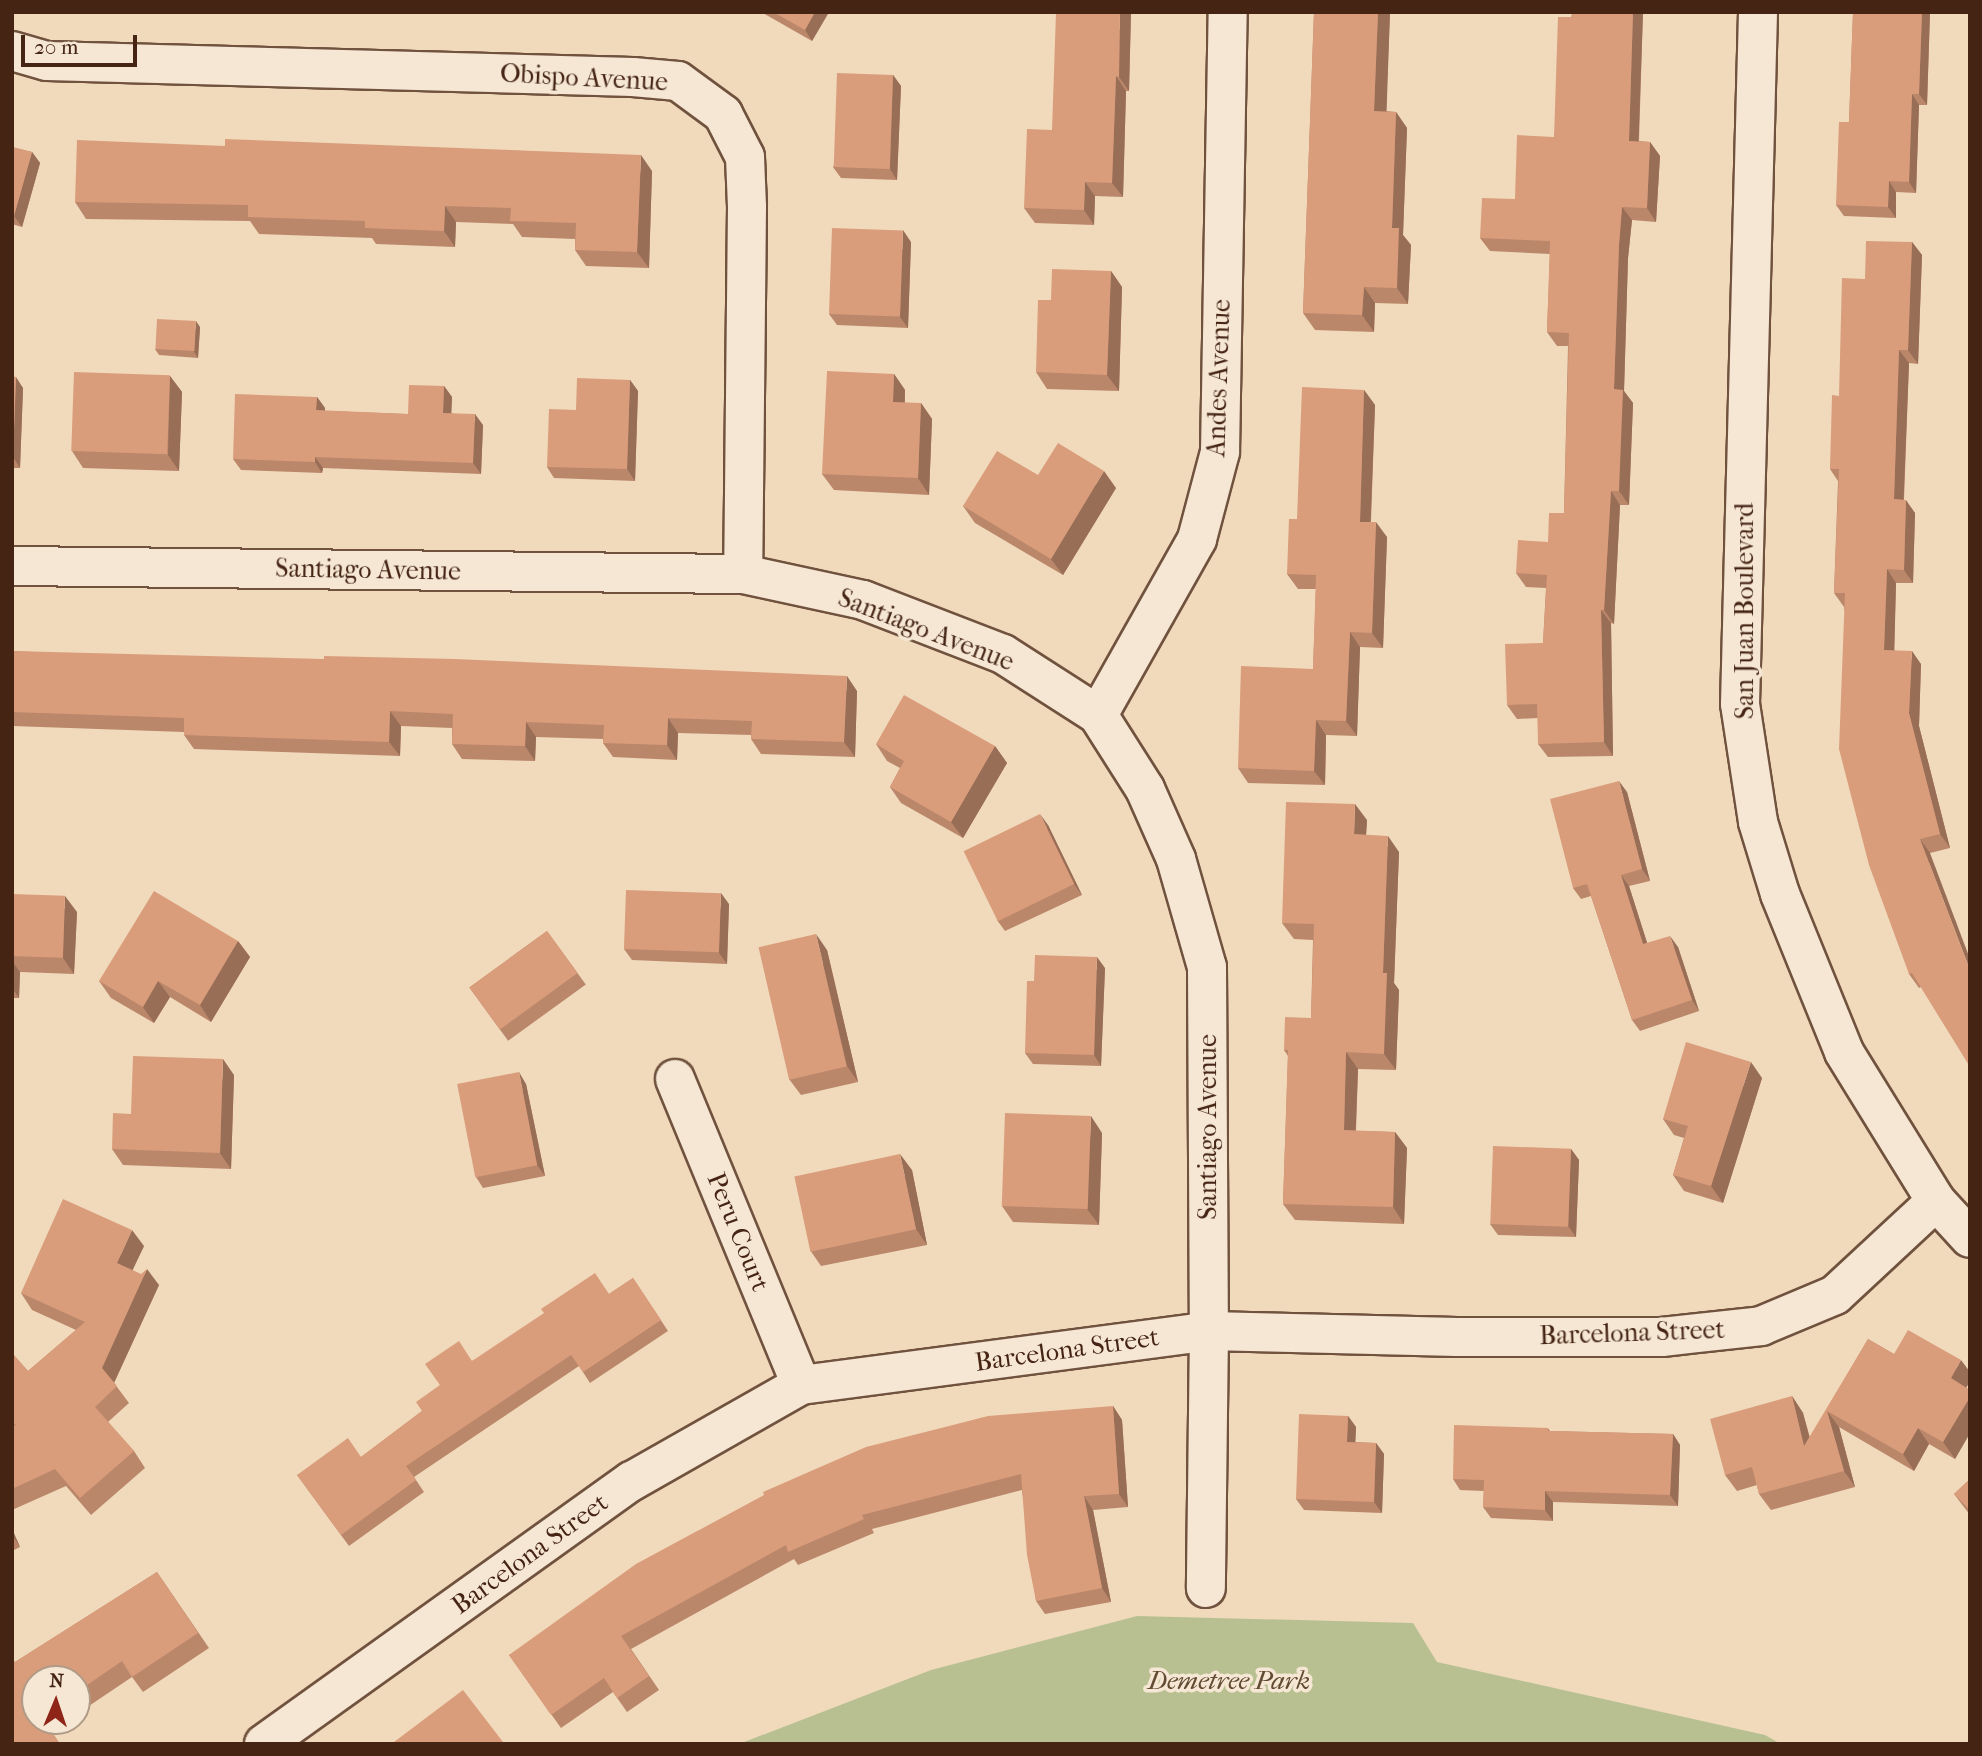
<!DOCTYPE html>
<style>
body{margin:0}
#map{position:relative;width:1982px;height:1756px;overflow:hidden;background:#f0dabb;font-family:"IM FELL French Canon",serif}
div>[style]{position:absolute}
.green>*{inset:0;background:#b8c091}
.roads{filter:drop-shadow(2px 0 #70523e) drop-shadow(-2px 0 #70523e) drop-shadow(0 2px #70523e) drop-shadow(0 -2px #70523e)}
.minor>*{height:38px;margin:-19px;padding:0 19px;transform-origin:19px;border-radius:19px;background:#f5e7d3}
.wall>*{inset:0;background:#bb876b;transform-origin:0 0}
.shaded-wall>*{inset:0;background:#996e57}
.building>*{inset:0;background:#da9d7c;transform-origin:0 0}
span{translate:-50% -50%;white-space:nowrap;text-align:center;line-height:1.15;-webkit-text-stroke:7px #f5e7d3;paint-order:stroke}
.street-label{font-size:26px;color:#452414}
.park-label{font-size:26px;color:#624b33;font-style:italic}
.frame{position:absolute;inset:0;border:14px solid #452414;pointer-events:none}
.north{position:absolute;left:21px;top:1665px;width:70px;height:70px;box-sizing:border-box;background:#f5e7d3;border:2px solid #af9987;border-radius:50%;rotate:2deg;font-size:19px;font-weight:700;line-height:28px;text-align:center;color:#452414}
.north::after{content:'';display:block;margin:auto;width:24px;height:32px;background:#8f2418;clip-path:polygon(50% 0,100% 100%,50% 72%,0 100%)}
.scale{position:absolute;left:21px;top:35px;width:116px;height:32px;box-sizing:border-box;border:4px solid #452414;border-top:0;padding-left:9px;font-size:21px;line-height:24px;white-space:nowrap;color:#452414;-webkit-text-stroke:5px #f5e7d3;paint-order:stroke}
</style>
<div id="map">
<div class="green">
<i style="clip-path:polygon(1137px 1616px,1413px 1623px,1437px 1662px,1765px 1735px,1781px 1744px,739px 1744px,931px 1670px)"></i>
</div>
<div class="roads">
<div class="minor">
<i style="left:1758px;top:12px;width:692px;rotate:91.49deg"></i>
<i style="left:1740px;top:704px;width:119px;rotate:81.3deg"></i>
<i style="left:1758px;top:822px;width:75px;rotate:73deg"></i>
<i style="left:1780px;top:894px;width:170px;rotate:67.9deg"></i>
<i style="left:1844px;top:1052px;width:175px;rotate:58.3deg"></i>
<i style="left:1936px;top:1201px;width:50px;rotate:47.4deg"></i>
<i style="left:12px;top:51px;width:36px;rotate:16deg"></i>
<i style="left:47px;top:61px;width:586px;rotate:1.56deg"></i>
<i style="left:633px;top:77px;width:45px;rotate:5.1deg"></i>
<i style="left:678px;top:81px;width:56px;rotate:36.3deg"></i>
<i style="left:723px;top:114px;width:48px;rotate:62.9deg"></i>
<i style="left:745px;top:157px;width:50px;rotate:87.7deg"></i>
<i style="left:747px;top:207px;width:367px;rotate:90.6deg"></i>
<i style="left:12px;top:566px;width:731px;rotate:0.63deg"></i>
<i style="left:743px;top:574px;width:123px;rotate:12.2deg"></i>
<i style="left:863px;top:600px;width:150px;rotate:21.1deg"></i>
<i style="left:1003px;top:654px;width:113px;rotate:32.7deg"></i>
<i style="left:1098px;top:715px;width:88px;rotate:57.6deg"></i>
<i style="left:1145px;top:789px;width:77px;rotate:66.1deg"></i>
<i style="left:1176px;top:859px;width:112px;rotate:74deg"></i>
<i style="left:1207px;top:967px;width:364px;rotate:89.7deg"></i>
<i style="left:1209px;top:1331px;width:257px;rotate:90.7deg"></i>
<i style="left:1098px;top:715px;width:202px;rotate:-60.6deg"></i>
<i style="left:1197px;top:539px;width:90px;rotate:-75.2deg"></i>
<i style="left:1220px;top:452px;width:440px;rotate:-89deg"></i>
<i style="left:675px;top:1079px;width:331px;rotate:67.6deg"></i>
<i style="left:264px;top:1744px;width:452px;rotate:-35.6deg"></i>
<i style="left:632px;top:1481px;width:194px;rotate:-29.6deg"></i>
<i style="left:801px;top:1385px;width:412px;rotate:-7.5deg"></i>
<i style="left:1209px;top:1331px;width:248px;rotate:1.4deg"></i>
<i style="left:1457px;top:1337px;width:205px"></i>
<i style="left:1662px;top:1337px;width:100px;rotate:-6.3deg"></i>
<i style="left:1761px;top:1326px;width:80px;rotate:-22.7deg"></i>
<i style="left:1835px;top:1295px;width:138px;rotate:-42.9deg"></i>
</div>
</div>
<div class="wall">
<i style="clip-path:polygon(761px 12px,829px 12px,812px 41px)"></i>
<i style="clip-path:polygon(1131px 12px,1129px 91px,1126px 91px,1123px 197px,1095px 196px,1094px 225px,1035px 223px,1024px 208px,1052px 130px)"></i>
<i style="clip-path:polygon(1314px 12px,1390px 12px,1386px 111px,1396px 112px,1407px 128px,1403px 235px,1411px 245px,1408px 304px,1375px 303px,1374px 332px,1315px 330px,1303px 313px)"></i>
<i style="clip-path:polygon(1572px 12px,1643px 12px,1639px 141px,1650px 142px,1660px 156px,1656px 222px,1632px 220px,1628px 258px,1624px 391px,1633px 403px,1629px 505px,1620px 505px,1614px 624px,1611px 623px,1613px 756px,1548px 757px,1538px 744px,1538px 718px,1517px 719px,1507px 705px,1543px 643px,1546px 588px,1526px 587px,1516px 573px,1548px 542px,1564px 513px,1568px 346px,1557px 346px,1547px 332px,1550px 254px,1490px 251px,1480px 238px,1515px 199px,1554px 137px)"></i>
<i style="clip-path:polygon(1853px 12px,1930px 12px,1927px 105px,1919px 105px,1916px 193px,1896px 192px,1896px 218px,1844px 216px,1836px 205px,1849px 122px)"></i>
<i style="clip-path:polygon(893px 75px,901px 86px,897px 180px,841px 178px,833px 167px)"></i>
<i style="clip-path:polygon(12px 147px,32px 152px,40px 163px,22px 227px,12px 224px)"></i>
<i style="clip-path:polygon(652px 171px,649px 268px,586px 266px,575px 250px,575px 239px,522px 237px,513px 224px,456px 222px,455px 247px,376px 244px,372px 238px,259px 234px,250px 221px,86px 219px,75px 202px)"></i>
<i style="clip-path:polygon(911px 242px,908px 328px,837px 325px,829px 314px)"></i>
<i style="clip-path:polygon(1912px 242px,1922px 255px,1918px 364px,1909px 363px,1904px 500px,1915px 513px,1913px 583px,1896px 583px,1894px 650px,1921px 664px,1919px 726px,1950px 848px,1930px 853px,1921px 987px,1919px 988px,1909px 974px,1844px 607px,1834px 593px,1838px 481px,1830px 469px,1839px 396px)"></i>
<i style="clip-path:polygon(1111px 271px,1122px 287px,1119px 391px,1047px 389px,1036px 372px,1051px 300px)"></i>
<i style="clip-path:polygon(200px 327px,198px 358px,159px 355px,155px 349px)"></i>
<i style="clip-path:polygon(894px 374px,905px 390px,905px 403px,921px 403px,932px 419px,929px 495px,834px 490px,822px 474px)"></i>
<i style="clip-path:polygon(12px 376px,23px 388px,20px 468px,12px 468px)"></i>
<i style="clip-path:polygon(170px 376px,182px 392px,179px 471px,83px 468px,72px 451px)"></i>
<i style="clip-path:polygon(630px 380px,638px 391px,635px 481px,554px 478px,547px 467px,576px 410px)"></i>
<i style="clip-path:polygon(444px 386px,452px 397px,451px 413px,483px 425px,481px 474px,323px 468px,322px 473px,241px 470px,233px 459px,317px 397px,325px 408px,325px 411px,408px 414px)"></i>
<i style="clip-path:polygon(1364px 390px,1375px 405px,1371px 522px,1387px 537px,1383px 648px,1360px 647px,1357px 736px,1326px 735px,1325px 785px,1248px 783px,1238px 768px,1313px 669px,1316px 589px,1298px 589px,1287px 574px,1297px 519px)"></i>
<i style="clip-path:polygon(1038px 475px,1116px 488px,1063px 575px,975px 523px,963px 506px)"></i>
<i style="clip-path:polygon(12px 651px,857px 691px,855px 757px,761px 754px,751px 739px,751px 735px,678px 733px,677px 760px,613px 757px,603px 743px,603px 739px,536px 737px,535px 761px,462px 759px,452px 744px,452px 728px,401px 726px,400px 756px,194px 749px,184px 735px,184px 732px,12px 726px)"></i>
<i style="clip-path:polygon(876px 744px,995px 746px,1007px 763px,963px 838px,901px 803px,890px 787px,900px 768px,887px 761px)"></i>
<i style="clip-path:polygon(1627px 792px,1650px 881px,1629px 886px,1647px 943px,1678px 947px,1699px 1011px,1640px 1031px,1632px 1020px,1591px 896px,1581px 899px,1573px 888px)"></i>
<i style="clip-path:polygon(1367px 820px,1366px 835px,1399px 852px,1394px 983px,1399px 990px,1396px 1070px,1358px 1069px,1356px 1131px,1395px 1132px,1407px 1148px,1404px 1224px,1295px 1220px,1283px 1204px,1288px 1056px,1284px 1050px,1311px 1018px,1313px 940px,1294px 939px,1282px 923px)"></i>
<i style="clip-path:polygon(1048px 825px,1082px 895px,1005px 931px,997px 920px)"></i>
<i style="clip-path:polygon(12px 894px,77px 912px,74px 974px,20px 972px,19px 998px,12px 998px)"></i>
<i style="clip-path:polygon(729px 904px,727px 964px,632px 960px,624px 949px)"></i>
<i style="left:547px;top:931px;width:66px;height:96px;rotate:54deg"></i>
<i style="clip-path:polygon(238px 941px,250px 957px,211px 1022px,170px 997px,154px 1023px,111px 998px,99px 981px)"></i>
<i style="clip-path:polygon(827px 950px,858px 1082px,801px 1095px,789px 1079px)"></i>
<i style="clip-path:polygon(1105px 968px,1101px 1066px,1033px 1064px,1025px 1053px,1034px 981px)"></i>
<i style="clip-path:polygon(234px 1075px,231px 1169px,123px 1165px,112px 1149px,131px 1114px)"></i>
<i style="clip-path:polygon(1762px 1078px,1723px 1203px,1684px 1191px,1673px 1175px,1684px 1138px,1674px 1135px,1663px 1119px)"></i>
<i style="clip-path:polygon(526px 1084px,545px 1176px,483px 1188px,476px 1177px)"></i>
<i style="clip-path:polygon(1102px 1133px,1099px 1225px,1013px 1222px,1002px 1206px)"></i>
<i style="clip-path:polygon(1571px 1149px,1579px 1160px,1576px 1237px,1498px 1235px,1490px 1224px)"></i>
<i style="clip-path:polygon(912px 1170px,927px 1245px,821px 1266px,810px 1250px)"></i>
<i style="clip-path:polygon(144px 1246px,132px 1270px,159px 1285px,114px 1383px,129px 1403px,108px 1422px,134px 1451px,145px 1468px,91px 1515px,66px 1486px,12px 1510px,12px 1427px,14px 1426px,12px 1424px,12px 1353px,28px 1371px,76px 1330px,32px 1310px,21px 1293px)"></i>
<i style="clip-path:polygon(633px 1278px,668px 1331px,590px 1383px,579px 1366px,414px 1477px,424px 1492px,349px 1546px,297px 1475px,361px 1457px,422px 1411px,440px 1385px,472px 1361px,609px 1294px)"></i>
<i style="clip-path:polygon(1868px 1339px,1894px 1354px,1970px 1372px,1970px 1381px,1966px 1388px,1970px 1390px,1970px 1433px,1955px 1459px,1929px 1444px,1914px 1471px,1839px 1427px,1855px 1487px,1771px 1510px,1759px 1494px,1757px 1485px,1737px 1491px,1725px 1475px,1792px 1396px,1803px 1413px,1810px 1438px)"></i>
<i style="clip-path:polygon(1113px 1406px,1122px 1420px,1128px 1507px,1093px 1510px,1111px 1602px,1045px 1614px,1036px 1601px,1022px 1490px,872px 1529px,874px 1533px,798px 1565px,794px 1559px,631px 1649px,659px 1690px,627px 1712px,613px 1692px,561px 1728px,509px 1655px)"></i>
<i style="clip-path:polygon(1348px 1416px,1356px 1427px,1355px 1442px,1376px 1443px,1384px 1454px,1382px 1513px,1304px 1510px,1296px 1499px)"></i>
<i style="clip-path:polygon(1548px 1428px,1550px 1431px,1673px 1434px,1680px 1445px,1678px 1506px,1553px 1502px,1553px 1521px,1491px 1518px,1483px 1507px,1484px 1491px,1460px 1490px,1453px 1479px)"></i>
<i style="clip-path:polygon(1970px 1479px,1970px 1515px,1954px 1494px)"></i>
<i style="clip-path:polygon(12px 1529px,20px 1547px,12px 1551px)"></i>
<i style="clip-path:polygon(157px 1572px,209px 1648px,143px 1692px,132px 1677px,77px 1714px,77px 1679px,35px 1721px,68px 1721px,52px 1732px,60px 1744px,12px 1744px,15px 1662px)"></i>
</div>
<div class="shaded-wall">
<i style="clip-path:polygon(815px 12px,829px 12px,812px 41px,805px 30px)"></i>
<i style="clip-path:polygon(1120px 12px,1131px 12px,1129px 91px,1119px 77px)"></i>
<i style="clip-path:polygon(1378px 12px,1390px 12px,1386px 127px,1374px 111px)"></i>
<i style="clip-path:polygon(1633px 12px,1643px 12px,1638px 155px,1629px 141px)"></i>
<i style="clip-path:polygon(1922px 12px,1930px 12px,1927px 105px,1919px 94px)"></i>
<i style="clip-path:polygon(893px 75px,901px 86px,897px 180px,890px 169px)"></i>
<i style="clip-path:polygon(1116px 76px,1126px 91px,1123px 197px,1112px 183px)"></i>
<i style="clip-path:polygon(1912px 94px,1919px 105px,1916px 193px,1909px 182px)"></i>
<i style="clip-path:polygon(1396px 112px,1407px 128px,1403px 235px,1411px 245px,1408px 304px,1397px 288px,1392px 228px)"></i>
<i style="clip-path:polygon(1650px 142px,1660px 156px,1656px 222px,1647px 208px)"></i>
<i style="clip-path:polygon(32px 152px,40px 163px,22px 227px,14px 216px)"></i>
<i style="clip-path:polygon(641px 155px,652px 171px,649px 268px,637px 252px)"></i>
<i style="clip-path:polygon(1889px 181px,1896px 192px,1896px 218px,1888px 207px)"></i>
<i style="clip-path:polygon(1085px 182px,1095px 196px,1094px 225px,1084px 210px)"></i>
<i style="clip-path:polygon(445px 206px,456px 222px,455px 247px,444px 231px)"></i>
<i style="clip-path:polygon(1622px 207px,1632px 220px,1628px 258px,1624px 391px,1633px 403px,1629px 505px,1619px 491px,1614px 389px,1619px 245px)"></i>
<i style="clip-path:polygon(903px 230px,911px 242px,908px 328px,900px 317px)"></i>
<i style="clip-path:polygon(1912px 242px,1922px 255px,1918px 364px,1908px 350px)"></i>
<i style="clip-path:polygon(1111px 271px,1122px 287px,1119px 391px,1107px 375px)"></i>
<i style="clip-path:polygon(1364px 287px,1375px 303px,1374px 332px,1362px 315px)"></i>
<i style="clip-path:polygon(196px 321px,200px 327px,198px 358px,194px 352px)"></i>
<i style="clip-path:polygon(1899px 350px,1909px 363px,1903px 513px,1894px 499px)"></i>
<i style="clip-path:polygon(894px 374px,905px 390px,904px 418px,893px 402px)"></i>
<i style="clip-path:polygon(170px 376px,182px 392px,179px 471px,168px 455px)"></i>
<i style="clip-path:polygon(16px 377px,23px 388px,20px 468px,13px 457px)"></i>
<i style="clip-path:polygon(630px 380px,638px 391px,635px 481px,627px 469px)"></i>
<i style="clip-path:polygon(444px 386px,452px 397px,451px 424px,443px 413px)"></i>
<i style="clip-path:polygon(1364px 390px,1375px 405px,1370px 536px,1360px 522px)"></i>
<i style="clip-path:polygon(317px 397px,325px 408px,324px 421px,316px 410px)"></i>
<i style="clip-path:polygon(921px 403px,932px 419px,929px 495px,918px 478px)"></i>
<i style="clip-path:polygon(475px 414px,483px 425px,481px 474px,473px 463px)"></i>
<i style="clip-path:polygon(315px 457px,323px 468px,322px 473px,315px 462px)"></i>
<i style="clip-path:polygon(1104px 471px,1116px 488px,1063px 575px,1051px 559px)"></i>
<i style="clip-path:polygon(1611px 491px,1620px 505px,1614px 624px,1604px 610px)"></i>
<i style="clip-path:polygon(1906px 500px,1915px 513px,1913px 583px,1904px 570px)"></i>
<i style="clip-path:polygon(1376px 522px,1387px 537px,1383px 648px,1372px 633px)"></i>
<i style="clip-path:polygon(1887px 569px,1896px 583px,1894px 663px,1884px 650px)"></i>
<i style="clip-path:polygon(1601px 610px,1611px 623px,1613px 756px,1604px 742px)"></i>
<i style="clip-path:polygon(1350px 632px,1360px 647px,1357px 736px,1346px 721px)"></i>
<i style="clip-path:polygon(1912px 651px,1921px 664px,1919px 726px,1950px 848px,1940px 834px,1909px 713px)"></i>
<i style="clip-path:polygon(847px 676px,857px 691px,855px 757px,844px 742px)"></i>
<i style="clip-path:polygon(390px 711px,401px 726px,400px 756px,389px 742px)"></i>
<i style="clip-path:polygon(668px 718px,678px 733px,677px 760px,667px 745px)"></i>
<i style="clip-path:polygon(1316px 720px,1326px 735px,1325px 785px,1314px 771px)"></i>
<i style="clip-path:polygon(526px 722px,536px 737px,535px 761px,525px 746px)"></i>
<i style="clip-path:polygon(995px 746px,1007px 763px,963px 838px,951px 822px)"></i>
<i style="clip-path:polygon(1619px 781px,1627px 792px,1650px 881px,1642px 869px)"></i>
<i style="clip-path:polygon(1355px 804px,1367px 820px,1365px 851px,1354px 834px)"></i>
<i style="clip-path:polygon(1040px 814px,1048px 825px,1082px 895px,1074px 884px)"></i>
<i style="clip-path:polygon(1388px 836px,1399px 852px,1394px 983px,1399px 990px,1396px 1070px,1384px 1054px,1383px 973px)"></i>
<i style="clip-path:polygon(1920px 839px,1930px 853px,1970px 959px,1970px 970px)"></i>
<i style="clip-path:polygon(1621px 875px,1629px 886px,1651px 955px,1643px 944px)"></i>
<i style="clip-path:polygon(721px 893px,729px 904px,727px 964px,719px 953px)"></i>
<i style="clip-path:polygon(65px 896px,77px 912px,74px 974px,63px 958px)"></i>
<i style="clip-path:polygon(816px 934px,827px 950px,858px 1082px,847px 1066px)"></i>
<i style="clip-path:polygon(1670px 936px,1678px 947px,1699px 1011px,1692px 1000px)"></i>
<i style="clip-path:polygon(238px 941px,250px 957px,211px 1022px,200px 1005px)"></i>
<i style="clip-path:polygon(1097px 957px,1105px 968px,1101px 1066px,1094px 1055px)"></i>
<i style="clip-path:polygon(12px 961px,20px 972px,19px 998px,12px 988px)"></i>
<i style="clip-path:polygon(158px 981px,170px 997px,154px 1023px,143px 1007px)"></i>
<i style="clip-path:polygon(1346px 1052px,1358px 1069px,1355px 1147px,1344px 1130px)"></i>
<i style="clip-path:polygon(223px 1059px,234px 1075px,231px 1169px,220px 1153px)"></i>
<i style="clip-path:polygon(1751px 1062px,1762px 1078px,1723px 1203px,1711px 1186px)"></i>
<i style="clip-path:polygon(519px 1072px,526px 1084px,545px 1176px,537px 1165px)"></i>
<i style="clip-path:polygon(1091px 1116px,1102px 1133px,1099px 1225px,1087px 1209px)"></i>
<i style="clip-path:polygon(1395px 1132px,1407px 1148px,1404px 1224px,1393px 1207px)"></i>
<i style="clip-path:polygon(1571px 1149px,1579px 1160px,1576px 1237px,1568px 1226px)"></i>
<i style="clip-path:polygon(900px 1154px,912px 1170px,927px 1245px,916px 1229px)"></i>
<i style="clip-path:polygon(132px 1230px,144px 1246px,128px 1280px,117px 1263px)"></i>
<i style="clip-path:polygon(147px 1269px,159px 1285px,113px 1385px,102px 1368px)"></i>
<i style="clip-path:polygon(1961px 1360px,1970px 1372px,1970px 1381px,1962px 1395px,1951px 1378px)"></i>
<i style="clip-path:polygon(1792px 1396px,1803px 1413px,1816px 1462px,1804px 1446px)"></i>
<i style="clip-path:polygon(1970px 1397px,1970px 1433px,1955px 1459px,1943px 1442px)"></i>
<i style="clip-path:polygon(1113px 1406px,1122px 1420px,1128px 1507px,1119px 1494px)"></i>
<i style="clip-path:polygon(1827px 1411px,1839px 1427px,1855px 1487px,1844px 1471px)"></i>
<i style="clip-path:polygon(1348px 1416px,1356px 1427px,1355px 1453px,1347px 1442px)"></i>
<i style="clip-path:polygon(1918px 1428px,1929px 1444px,1914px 1471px,1903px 1454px)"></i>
<i style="clip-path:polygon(1673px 1434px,1680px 1445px,1678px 1506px,1670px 1495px)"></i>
<i style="clip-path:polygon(1376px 1443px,1384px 1454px,1382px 1513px,1374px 1502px)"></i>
<i style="clip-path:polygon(1545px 1491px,1553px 1502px,1553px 1521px,1545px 1510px)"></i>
<i style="clip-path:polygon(1084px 1496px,1093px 1510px,1111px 1602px,1102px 1588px)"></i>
<i style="clip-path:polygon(12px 1529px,20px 1547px,12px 1535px)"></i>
</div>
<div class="building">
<i style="clip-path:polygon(773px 12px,815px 12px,805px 30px)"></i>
<i style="clip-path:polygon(1056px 12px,1120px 12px,1119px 77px,1116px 76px,1112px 183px,1085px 182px,1084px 210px,1024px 208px,1027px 129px,1052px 130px)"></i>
<i style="clip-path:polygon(1314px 12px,1378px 12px,1374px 111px,1396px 112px,1392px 228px,1399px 228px,1397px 288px,1364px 287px,1362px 315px,1303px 313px)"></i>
<i style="clip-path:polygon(1572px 12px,1633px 12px,1629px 141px,1650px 142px,1647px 208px,1622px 207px,1619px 245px,1614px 389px,1623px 390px,1619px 491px,1611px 491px,1604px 610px,1601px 610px,1604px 742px,1538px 744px,1537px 704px,1507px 705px,1505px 644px,1543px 643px,1547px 575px,1516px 573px,1518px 540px,1548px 542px,1549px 513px,1564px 513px,1569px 333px,1547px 332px,1550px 241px,1480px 238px,1482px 198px,1515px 199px,1517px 135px,1554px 137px,1558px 17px,1572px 17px)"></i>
<i style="clip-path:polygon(1853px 12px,1922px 12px,1919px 94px,1912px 94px,1909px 182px,1889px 181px,1888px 207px,1836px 205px,1839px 122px,1849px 122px)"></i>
<i style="left:837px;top:73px;width:56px;height:94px;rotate:2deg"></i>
<i style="clip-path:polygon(225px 139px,641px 155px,637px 252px,575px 250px,576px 223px,510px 221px,511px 208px,445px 206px,444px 231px,365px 228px,365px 221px,248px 217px,248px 205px,75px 202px,77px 140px,225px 146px)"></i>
<i style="clip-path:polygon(12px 147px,32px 152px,14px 216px,12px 216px)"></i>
<i style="left:832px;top:228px;width:71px;height:86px;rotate:2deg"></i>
<i style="clip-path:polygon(1866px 241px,1912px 242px,1908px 350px,1899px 350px,1894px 499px,1906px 500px,1904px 570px,1887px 569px,1884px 650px,1912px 651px,1909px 713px,1940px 834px,1920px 839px,1970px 970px,1970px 1067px,1912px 973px,1909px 974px,1869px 865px,1839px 749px,1845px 593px,1834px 593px,1839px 469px,1830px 469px,1832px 395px,1839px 396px,1842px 278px,1865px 279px)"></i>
<i style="clip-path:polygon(1052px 269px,1111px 271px,1107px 375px,1036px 372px,1038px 300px,1051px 300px)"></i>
<i style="left:157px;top:319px;width:39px;height:30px;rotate:3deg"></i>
<i style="clip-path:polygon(827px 371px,894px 374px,893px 402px,921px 403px,918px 478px,822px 474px)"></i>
<i style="left:74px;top:372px;width:96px;height:79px;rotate:2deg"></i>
<i style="clip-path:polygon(12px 376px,16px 377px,13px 457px,12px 457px)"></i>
<i style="clip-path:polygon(577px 378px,630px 380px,627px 469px,547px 467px,549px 409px,576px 410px)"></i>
<i style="clip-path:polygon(409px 385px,444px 386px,443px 413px,475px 414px,473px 463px,315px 457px,315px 462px,233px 459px,235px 394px,317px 397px,316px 410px,408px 414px)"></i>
<i style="clip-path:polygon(1302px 387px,1364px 390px,1360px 522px,1376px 522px,1372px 633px,1350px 632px,1346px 721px,1316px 720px,1314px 771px,1238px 768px,1241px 666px,1313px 669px,1316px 575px,1287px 574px,1289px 519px,1297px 519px)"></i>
<i style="clip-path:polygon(1058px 443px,1104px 471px,1051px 559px,963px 506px,997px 451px,1038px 475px)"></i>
<i style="clip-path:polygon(12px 651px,324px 659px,324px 656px,455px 659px,847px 676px,844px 742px,751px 739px,752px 721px,668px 718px,667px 745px,603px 743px,604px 725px,526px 722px,525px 746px,452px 744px,453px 714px,390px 711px,389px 742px,184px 735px,184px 718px,12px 712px)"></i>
<i style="clip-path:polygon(904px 695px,995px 746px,951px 822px,890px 787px,904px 761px,876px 744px)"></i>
<i style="clip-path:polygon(1619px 781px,1642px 869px,1621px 875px,1643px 944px,1670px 936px,1692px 1000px,1632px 1020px,1587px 884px,1573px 888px,1550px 799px)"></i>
<i style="clip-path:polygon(1286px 802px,1355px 804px,1354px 834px,1388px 836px,1383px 973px,1387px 973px,1384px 1054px,1346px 1052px,1344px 1130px,1395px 1132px,1393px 1207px,1283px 1204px,1288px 1050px,1284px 1050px,1285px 1017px,1311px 1018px,1314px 924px,1282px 923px)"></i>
<i style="left:1040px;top:814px;width:78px;height:85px;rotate:64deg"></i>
<i style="left:626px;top:890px;width:95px;height:59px;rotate:2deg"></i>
<i style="clip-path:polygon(154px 891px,238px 941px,200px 1005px,158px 981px,143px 1007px,99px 981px)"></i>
<i style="left:12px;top:894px;width:53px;height:62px;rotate:2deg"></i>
<i style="left:547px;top:931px;width:52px;height:96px;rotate:54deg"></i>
<i style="left:816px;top:934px;width:136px;height:59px;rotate:77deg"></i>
<i style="clip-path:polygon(1035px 955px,1097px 957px,1094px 1055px,1025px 1053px,1027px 981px,1034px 981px)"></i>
<i style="clip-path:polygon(1686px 1042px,1751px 1062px,1711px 1186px,1673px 1175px,1688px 1126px,1663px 1119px)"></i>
<i style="clip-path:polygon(133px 1056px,223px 1059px,220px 1153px,112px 1149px,113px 1113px,131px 1114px)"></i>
<i style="left:519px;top:1072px;width:95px;height:63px;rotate:79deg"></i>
<i style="left:1005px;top:1113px;width:86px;height:93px;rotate:2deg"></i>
<i style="left:1493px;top:1146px;width:78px;height:78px;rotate:2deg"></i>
<i style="left:900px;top:1154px;width:77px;height:108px;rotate:78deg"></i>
<i style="clip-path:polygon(63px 1199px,132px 1230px,117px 1263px,141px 1274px,147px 1269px,102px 1368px,117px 1386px,95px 1407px,134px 1451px,80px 1498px,55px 1469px,12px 1489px,12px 1427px,16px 1425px,12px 1421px,12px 1353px,28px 1371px,85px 1322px,21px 1293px)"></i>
<i style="clip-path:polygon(595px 1273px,609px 1294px,633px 1278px,661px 1320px,583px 1372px,571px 1355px,406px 1466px,416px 1480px,341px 1535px,297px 1475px,348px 1438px,361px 1457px,422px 1411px,416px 1402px,440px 1385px,425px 1364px,459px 1341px,472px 1361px,544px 1313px,541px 1309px)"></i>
<i style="clip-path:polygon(1908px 1330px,1961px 1360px,1951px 1378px,1970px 1390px,1970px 1397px,1943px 1442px,1918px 1428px,1903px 1454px,1827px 1411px,1844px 1471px,1759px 1494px,1752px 1467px,1725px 1475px,1710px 1419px,1792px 1396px,1804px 1446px,1868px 1339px,1894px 1354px)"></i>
<i style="clip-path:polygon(1113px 1406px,1119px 1494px,1084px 1496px,1102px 1588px,1036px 1601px,1027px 1555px,1021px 1474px,862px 1515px,864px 1519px,788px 1552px,786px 1545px,621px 1636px,649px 1676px,617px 1698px,604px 1678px,551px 1715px,509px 1655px,636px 1564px,764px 1495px,763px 1492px,866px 1447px,988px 1416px)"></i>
<i style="clip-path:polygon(1299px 1414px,1348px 1416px,1347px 1442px,1376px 1443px,1374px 1502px,1296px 1499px)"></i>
<i style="clip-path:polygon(1454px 1425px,1548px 1428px,1548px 1431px,1673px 1434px,1670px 1495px,1545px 1491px,1545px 1510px,1483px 1507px,1484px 1480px,1453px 1479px)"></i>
<i style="clip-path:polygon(1970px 1479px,1970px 1510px,1954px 1494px)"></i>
<i style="clip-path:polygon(157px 1572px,198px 1633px,132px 1677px,122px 1661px,77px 1692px,77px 1679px,35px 1679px,35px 1721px,44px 1721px,59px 1743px,12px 1744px,12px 1657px,15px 1662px)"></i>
<i style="clip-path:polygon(463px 1690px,503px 1742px,501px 1744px,396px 1744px,394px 1742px)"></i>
</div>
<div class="street-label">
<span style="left:584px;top:78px;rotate:3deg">Obispo Avenue</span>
<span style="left:1219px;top:378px;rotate:-88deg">Andes Avenue</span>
<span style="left:368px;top:570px;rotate:1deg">Santiago Avenue</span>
<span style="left:1745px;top:611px;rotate:-90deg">San Juan Boulevard</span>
<span style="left:926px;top:630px;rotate:21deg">Santiago Avenue</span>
<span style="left:1208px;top:1127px;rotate:-90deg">Santiago Avenue</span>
<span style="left:738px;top:1232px;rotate:68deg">Peru Court</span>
<span style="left:1632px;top:1333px;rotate:-2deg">Barcelona Street</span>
<span style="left:1067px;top:1350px;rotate:-8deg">Barcelona Street</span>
<span style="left:530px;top:1554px;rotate:-36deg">Barcelona Street</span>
</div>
<div class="park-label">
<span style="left:1229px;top:1681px">Demetree Park</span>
</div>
<div class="frame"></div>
<div class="north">N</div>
<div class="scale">20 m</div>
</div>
